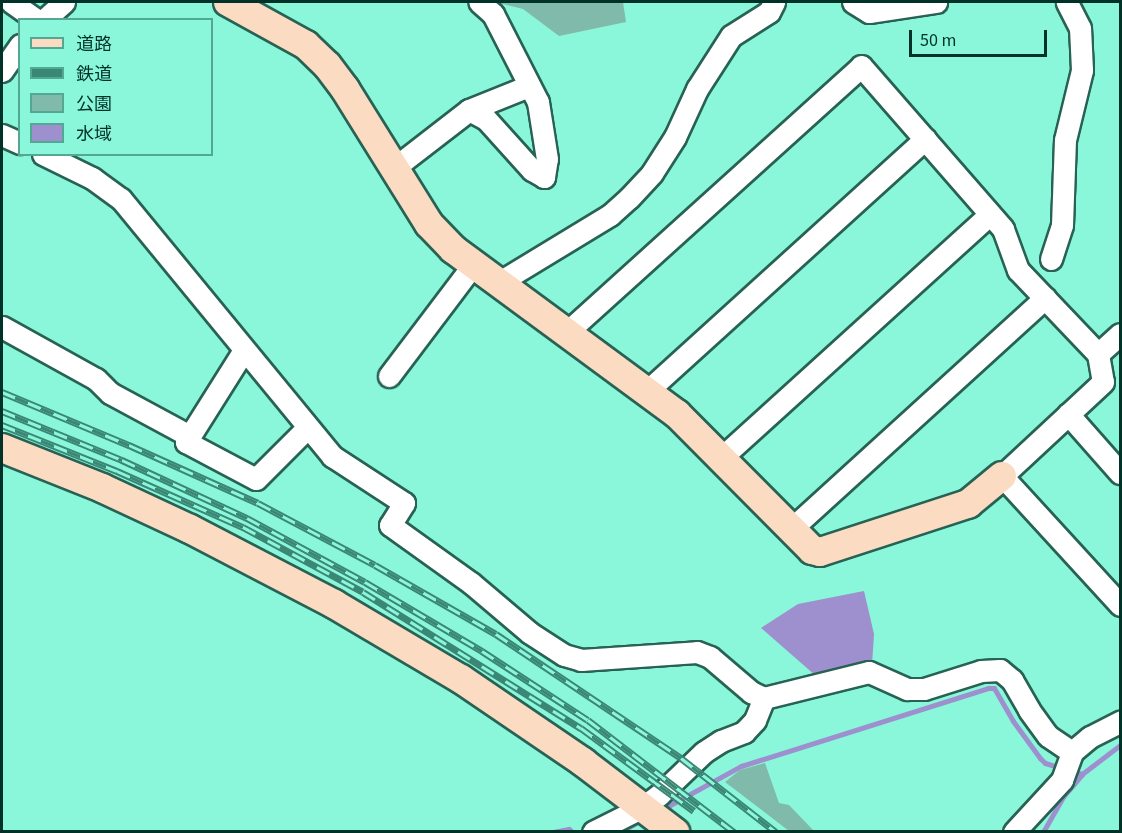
<!DOCTYPE html>
<meta charset="utf-8">
<style>
body{margin:0}
#map{position:relative;width:1122px;height:833px;overflow:hidden;background:#8af7da;font-family:"Source Sans 3","Noto Sans JP",sans-serif}
div>[style]{position:absolute}
.green>*{inset:0;background:#80baaa}
.water>*{inset:0;background:#9e8fce}
.stream>*{height:5px;margin:-2.5px;padding:0 2.5px;transform-origin:2.5px;border-radius:2.5px;background:#9e8fce}
.roads{filter:drop-shadow(2px 0 #286254) drop-shadow(-2px 0 #286254) drop-shadow(0 2px #286254) drop-shadow(0 -2px #286254)}
.street>*{height:21px;margin:-10.5px;padding:0 10.5px;transform-origin:10.5px;border-radius:10.5px;background:#fff}
.secondary>*{height:28px;margin:-14px;padding:0 14px;transform-origin:14px;border-radius:14px;background:#fbdcc2}
.rail>*{height:7px;margin-top:-3.5px;transform-origin:0;background:repeating-linear-gradient(90deg,#8af7da 0 14px,#3b8775 0 28px);box-sizing:border-box;border-block:2px solid #3b8775}
span{translate:-50% -50%;white-space:nowrap;text-align:center;line-height:1.15;-webkit-text-stroke:5px #8af7da;paint-order:stroke}
.frame{position:absolute;inset:0;border:3px solid #003228;pointer-events:none}
.legend{position:absolute;left:18px;top:18px;width:195px;height:138px;box-sizing:border-box;background:#8af7da;border:2px solid #53a893;margin:0;padding:8px 10px;list-style:none;font-size:18px;color:#003228}
.legend li{display:flex;align-items:center;gap:12px;height:30px}
.legend b{width:30px;border:2px solid #53a893}
.scale{position:absolute;left:909px;top:30px;width:138px;height:27px;box-sizing:border-box;border:3px solid #003228;border-top:0;padding-left:8px;font-size:18px;line-height:21px;white-space:nowrap;color:#003228;-webkit-text-stroke:4px #8af7da;paint-order:stroke}
</style>
<div id="map">
<div class="green">
<i style="clip-path:polygon(489px 2px,623px 2px,626px 22px,559px 36px,523px 9px,503px 4px,494px 6px)"></i>
<i style="clip-path:polygon(765px 763px,779px 803px,789px 805px,814px 831px,789px 831px,725px 782px,740px 770px)"></i>
</div>
<div class="water">
<i style="clip-path:polygon(864px 591px,874px 634px,872px 665px,816px 676px,761px 628px,798px 604px)"></i>
</div>
<div class="stream">
<i style="left:1070px;top:770px;width:13px;rotate:18deg"></i>
<i style="left:661px;top:810px;width:91px;rotate:-28.8deg"></i>
<i style="left:741px;top:766px;width:259px;rotate:-17.5deg"></i>
<i style="left:988px;top:688px;width:6px"></i>
<i style="left:994px;top:688px;width:38px;rotate:60deg"></i>
<i style="left:1013px;top:721px;width:46px;rotate:53.9deg"></i>
<i style="left:1040px;top:758px;width:7px;rotate:45deg"></i>
<i style="left:1045px;top:763px;width:17px;rotate:17deg"></i>
<i style="left:553px;top:832px;width:16px;rotate:-11deg"></i>
<i style="left:569px;top:829px;width:4px;rotate:45deg"></i>
<i style="left:620px;top:832px;width:25px;rotate:-29deg"></i>
<i style="left:1043px;top:832px;width:40px;rotate:-60.3deg"></i>
<i style="left:1063px;top:797px;width:30px;rotate:-50deg"></i>
<i style="left:1082px;top:774px;width:48px;rotate:-37.3deg"></i>
</div>
<div class="roads">
<div class="street">
<i style="left:11px;top:2px;width:32px;rotate:35deg"></i>
<i style="left:853px;top:2px;width:19px;rotate:32deg"></i>
<i style="left:869px;top:12px;width:68px;rotate:-8.5deg"></i>
<i style="left:44px;top:20px;width:27px;rotate:-42deg"></i>
<i style="left:2px;top:71px;width:32px;rotate:-55deg"></i>
<i style="left:469px;top:110px;width:19px;rotate:28deg"></i>
<i style="left:486px;top:119px;width:69px;rotate:48deg"></i>
<i style="left:532px;top:170px;width:14px;rotate:30deg"></i>
<i style="left:544px;top:177px;width:18px;rotate:-81deg"></i>
<i style="left:547px;top:159px;width:58px;rotate:-99deg"></i>
<i style="left:538px;top:102px;width:99px;rotate:-117.1deg"></i>
<i style="left:493px;top:14px;width:18px;rotate:-139deg"></i>
<i style="left:2px;top:135px;width:20px;rotate:24deg"></i>
<i style="left:43px;top:154px;width:55px;rotate:26.1deg"></i>
<i style="left:92px;top:178px;width:36px;rotate:36deg"></i>
<i style="left:121px;top:199px;width:333px;rotate:50.6deg"></i>
<i style="left:332px;top:456px;width:86px;rotate:33.1deg"></i>
<i style="left:404px;top:503px;width:26px;rotate:122deg"></i>
<i style="left:390px;top:525px;width:100px;rotate:35.6deg"></i>
<i style="left:471px;top:583px;width:77px;rotate:40.3deg"></i>
<i style="left:530px;top:633px;width:40px;rotate:32.9deg"></i>
<i style="left:564px;top:655px;width:18px;rotate:16deg"></i>
<i style="left:581px;top:660px;width:116px;rotate:-3.9deg"></i>
<i style="left:697px;top:652px;width:14px;rotate:21deg"></i>
<i style="left:710px;top:657px;width:54px;rotate:40.5deg"></i>
<i style="left:751px;top:692px;width:14px;rotate:25deg"></i>
<i style="left:764px;top:698px;width:108px;rotate:-13.9deg"></i>
<i style="left:869px;top:672px;width:42px;rotate:24.1deg"></i>
<i style="left:907px;top:689px;width:17px"></i>
<i style="left:924px;top:689px;width:60px;rotate:-17.5deg"></i>
<i style="left:981px;top:671px;width:19px;rotate:-3deg"></i>
<i style="left:1000px;top:670px;width:16px;rotate:40deg"></i>
<i style="left:1012px;top:680px;width:34px;rotate:60deg"></i>
<i style="left:1029px;top:710px;width:32px;rotate:54deg"></i>
<i style="left:1048px;top:736px;width:29px;rotate:34deg"></i>
<i style="left:394px;top:168px;width:95px;rotate:-37.7deg"></i>
<i style="left:469px;top:110px;width:65px;rotate:-21.8deg"></i>
<i style="left:1051px;top:259px;width:36px;rotate:-72deg"></i>
<i style="left:1062px;top:225px;width:85px;rotate:-88deg"></i>
<i style="left:1065px;top:140px;width:72px;rotate:-76.3deg"></i>
<i style="left:1082px;top:70px;width:42px;rotate:-92.7deg"></i>
<i style="left:1080px;top:28px;width:29px;rotate:-117deg"></i>
<i style="left:498px;top:283px;width:131px;rotate:-31.3deg"></i>
<i style="left:610px;top:215px;width:25px;rotate:-42deg"></i>
<i style="left:629px;top:198px;width:34px;rotate:-47deg"></i>
<i style="left:652px;top:173px;width:43px;rotate:-57.4deg"></i>
<i style="left:675px;top:137px;width:53px;rotate:-65.4deg"></i>
<i style="left:697px;top:89px;width:63px;rotate:-57.3deg"></i>
<i style="left:731px;top:36px;width:45px;rotate:-32.3deg"></i>
<i style="left:769px;top:12px;width:11px;rotate:-63deg"></i>
<i style="left:2px;top:327px;width:107px;rotate:29deg"></i>
<i style="left:96px;top:379px;width:20px;rotate:45deg"></i>
<i style="left:110px;top:393px;width:91px;rotate:28.3deg"></i>
<i style="left:566px;top:333px;width:398px;rotate:-42.1deg"></i>
<i style="left:861px;top:66px;width:216px;rotate:48.9deg"></i>
<i style="left:1003px;top:229px;width:44px;rotate:69.9deg"></i>
<i style="left:1018px;top:270px;width:116px;rotate:46.4deg"></i>
<i style="left:1098px;top:354px;width:28px;rotate:80deg"></i>
<i style="left:1103px;top:382px;width:138px;rotate:137.1deg"></i>
<i style="left:1002px;top:476px;width:175px;rotate:47.5deg"></i>
<i style="left:244px;top:350px;width:109px;rotate:122.2deg"></i>
<i style="left:186px;top:442px;width:79px;rotate:27.9deg"></i>
<i style="left:256px;top:479px;width:72px;rotate:-45deg"></i>
<i style="left:1098px;top:354px;width:30px;rotate:-42deg"></i>
<i style="left:389px;top:376px;width:139px;rotate:-52.9deg"></i>
<i style="left:646px;top:392px;width:377px;rotate:-42.2deg"></i>
<i style="left:1068px;top:414px;width:79px;rotate:48.6deg"></i>
<i style="left:721px;top:458px;width:363px;rotate:-42.2deg"></i>
<i style="left:790px;top:530px;width:345px;rotate:-42.3deg"></i>
<i style="left:593px;top:832px;width:56px;rotate:-26.6deg"></i>
<i style="left:643px;top:807px;width:20px;rotate:-37deg"></i>
<i style="left:659px;top:795px;width:62px;rotate:-43.7deg"></i>
<i style="left:704px;top:752px;width:20px;rotate:-33deg"></i>
<i style="left:721px;top:741px;width:25px;rotate:-21deg"></i>
<i style="left:744px;top:732px;width:16px;rotate:-47deg"></i>
<i style="left:755px;top:720px;width:24px;rotate:-68deg"></i>
<i style="left:1014px;top:832px;width:71px;rotate:-47.3deg"></i>
<i style="left:1062px;top:780px;width:30px;rotate:-70deg"></i>
<i style="left:1072px;top:752px;width:23px;rotate:-40deg"></i>
<i style="left:1090px;top:737px;width:34px;rotate:-27deg"></i>
</div>
<div class="secondary">
<i style="left:228px;top:2px;width:89px;rotate:28.9deg"></i>
<i style="left:306px;top:45px;width:29px;rotate:44deg"></i>
<i style="left:327px;top:65px;width:30px;rotate:53deg"></i>
<i style="left:345px;top:89px;width:159px;rotate:58.1deg"></i>
<i style="left:429px;top:224px;width:35px;rotate:46deg"></i>
<i style="left:453px;top:249px;width:278px;rotate:36.4deg"></i>
<i style="left:677px;top:414px;width:192px;rotate:45.2deg"></i>
<i style="left:812px;top:550px;width:8px;rotate:14deg"></i>
<i style="left:820px;top:552px;width:156px;rotate:-18deg"></i>
<i style="left:968px;top:504px;width:44px;rotate:-39.5deg"></i>
<i style="left:2px;top:448px;width:108px;rotate:21.8deg"></i>
<i style="left:102px;top:488px;width:97px;rotate:25deg"></i>
<i style="left:190px;top:529px;width:162px;rotate:27.5deg"></i>
<i style="left:334px;top:604px;width:147px;rotate:30.6deg"></i>
<i style="left:461px;top:679px;width:148px;rotate:34.2deg"></i>
<i style="left:583px;top:762px;width:116px;rotate:37.3deg"></i>
</div>
</div>
<div class="rail">
<i style="left:2px;top:392px;width:138px;rotate:22.7deg"></i>
<i style="left:129px;top:445px;width:141px;rotate:24.2deg"></i>
<i style="left:258px;top:503px;width:132px;rotate:27.9deg"></i>
<i style="left:375px;top:565px;width:139px;rotate:29.7deg"></i>
<i style="left:496px;top:634px;width:223px;rotate:33.8deg"></i>
<i style="left:681px;top:758px;width:120px;rotate:37.9deg"></i>
<i style="left:2px;top:411px;width:130px;rotate:22.2deg"></i>
<i style="left:122px;top:460px;width:138px;rotate:24.9deg"></i>
<i style="left:247px;top:518px;width:134px;rotate:28.5deg"></i>
<i style="left:365px;top:582px;width:136px;rotate:30.5deg"></i>
<i style="left:482px;top:651px;width:126px;rotate:33.1deg"></i>
<i style="left:588px;top:720px;width:184px;rotate:37.5deg"></i>
<i style="left:2px;top:425px;width:124px;rotate:21.8deg"></i>
<i style="left:117px;top:471px;width:138px;rotate:24deg"></i>
<i style="left:243px;top:527px;width:136px;rotate:28.4deg"></i>
<i style="left:363px;top:592px;width:257px;rotate:32deg"></i>
<i style="left:581px;top:728px;width:140px;rotate:36.3deg"></i>
</div>
<div class="frame"></div>
<ul class="legend">
<li><b style="height:8px;background:#fbdcc2"></b>道路</li>
<li><b style="height:8px;background:#3b8775"></b>鉄道</li>
<li><b style="height:16px;background:#80baaa"></b>公園</li>
<li><b style="height:16px;background:#9e8fce"></b>水域</li>
</ul>
<div class="scale">50 m</div>
</div>
